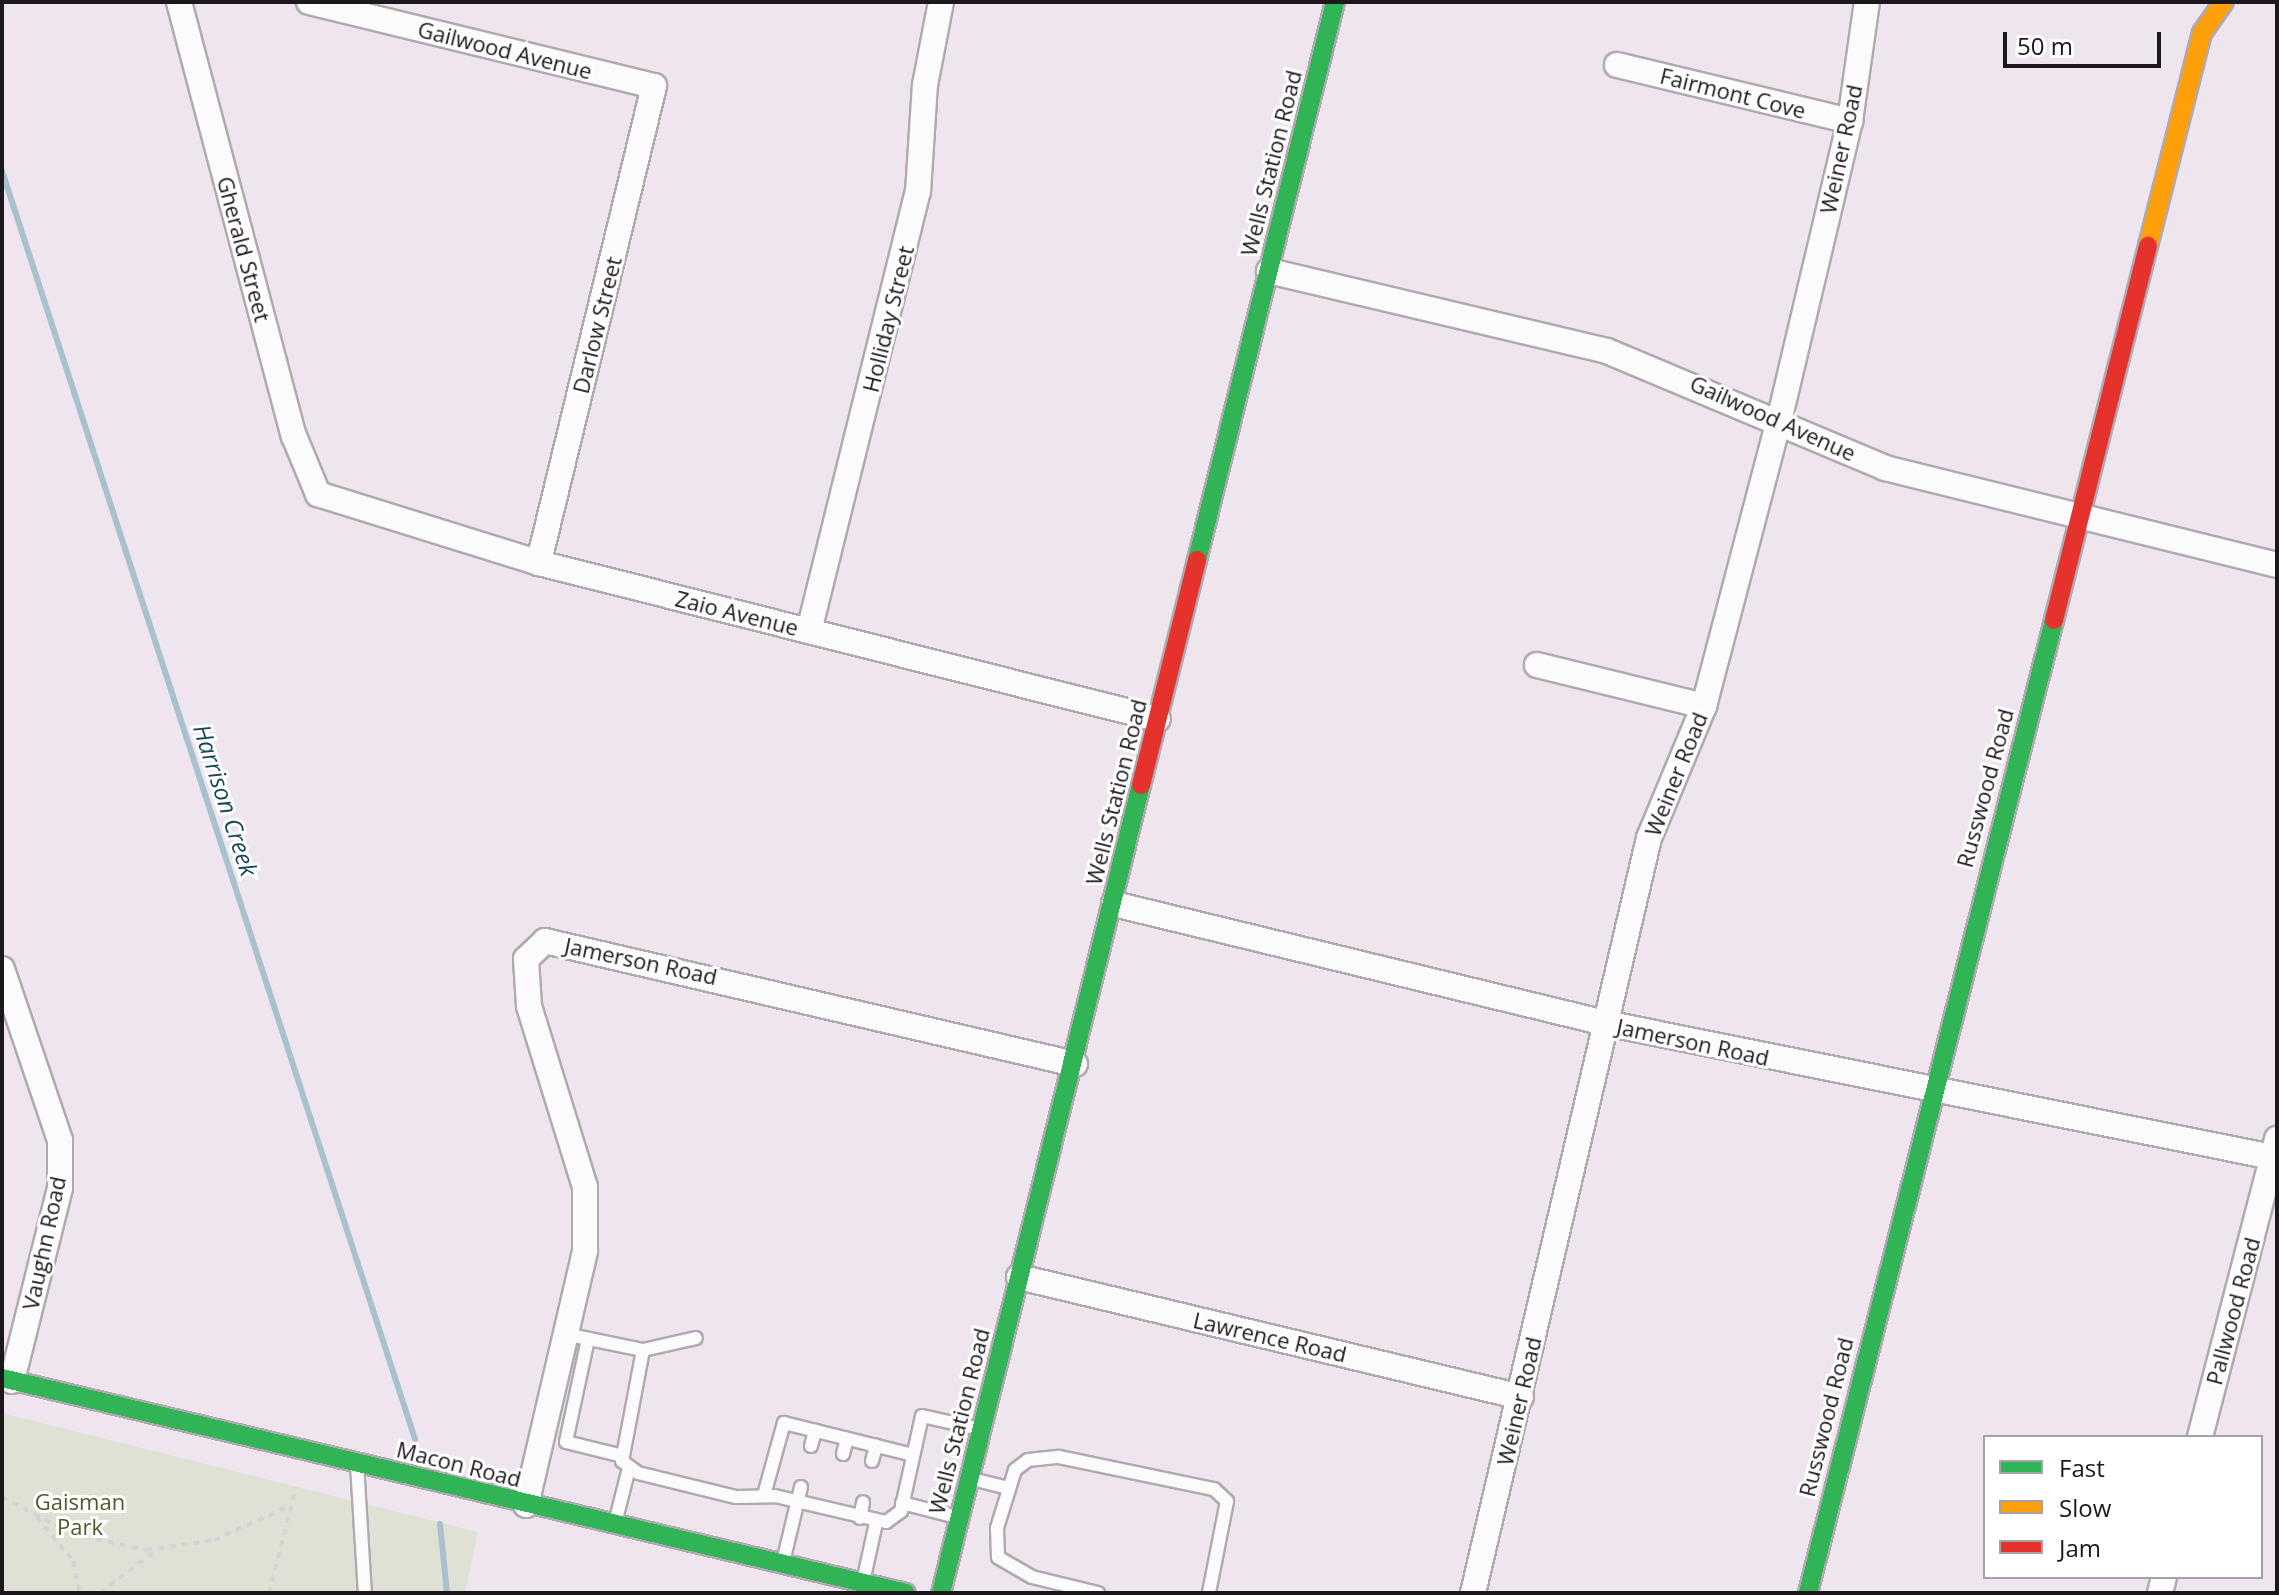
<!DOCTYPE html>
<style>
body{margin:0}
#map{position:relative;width:2279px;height:1595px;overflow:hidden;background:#eee5ee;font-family:"Open Sans",sans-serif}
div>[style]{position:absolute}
.green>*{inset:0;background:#dfe1d5}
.stream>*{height:6px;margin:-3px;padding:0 3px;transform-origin:3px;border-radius:3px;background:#a9c1cf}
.path>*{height:4px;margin-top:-2px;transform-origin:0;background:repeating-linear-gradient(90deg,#d6d3d6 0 6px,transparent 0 12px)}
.roads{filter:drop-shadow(2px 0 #b0aab0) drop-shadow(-2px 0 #b0aab0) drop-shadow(0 2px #b0aab0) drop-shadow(0 -2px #b0aab0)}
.lane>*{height:12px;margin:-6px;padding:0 6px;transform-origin:6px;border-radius:6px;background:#fcfbfc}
.street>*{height:24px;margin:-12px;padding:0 12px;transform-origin:12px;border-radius:12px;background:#fcfbfc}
.fast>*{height:18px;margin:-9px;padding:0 9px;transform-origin:9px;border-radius:9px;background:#30b455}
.slow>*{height:18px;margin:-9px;padding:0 9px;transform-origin:9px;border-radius:9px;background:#ff9f0a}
.jam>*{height:18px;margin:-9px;padding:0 9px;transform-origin:9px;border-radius:9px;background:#e5322d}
span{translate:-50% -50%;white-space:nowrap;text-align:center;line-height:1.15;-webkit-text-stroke:6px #fff;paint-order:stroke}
.street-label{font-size:22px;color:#1c171c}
.park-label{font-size:22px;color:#4e5c29}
.water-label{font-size:24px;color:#15485b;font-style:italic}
.frame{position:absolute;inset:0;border:4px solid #1c171c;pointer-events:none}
.legend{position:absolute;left:1983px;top:1435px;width:280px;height:144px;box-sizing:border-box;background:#fff;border:2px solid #a4a2a4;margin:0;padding:10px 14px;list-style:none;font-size:24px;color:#1c171c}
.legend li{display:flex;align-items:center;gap:16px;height:40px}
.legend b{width:40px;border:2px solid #a4a2a4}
.scale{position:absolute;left:2003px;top:32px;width:158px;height:36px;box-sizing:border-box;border:4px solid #1c171c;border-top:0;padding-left:10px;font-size:24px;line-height:28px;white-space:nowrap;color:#1c171c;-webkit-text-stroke:6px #fff;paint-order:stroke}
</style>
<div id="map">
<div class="green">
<i style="clip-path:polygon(2px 1413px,478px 1532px,465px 1593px,2px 1593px)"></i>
</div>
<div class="stream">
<i style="left:2px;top:171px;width:1334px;rotate:71.96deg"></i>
<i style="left:440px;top:1524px;width:69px;rotate:84.2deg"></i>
</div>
<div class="path">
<i style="left:2px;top:1497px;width:80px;rotate:27.5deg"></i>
<i style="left:73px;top:1534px;width:75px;rotate:12.4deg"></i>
<i style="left:146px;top:1550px;width:69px;rotate:-8.4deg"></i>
<i style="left:214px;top:1540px;width:85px;rotate:-24.2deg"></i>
<i style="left:37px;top:1517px;width:57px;rotate:50.7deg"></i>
<i style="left:73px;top:1561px;width:33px;rotate:78deg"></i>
<i style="left:100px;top:1593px;width:71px;rotate:-37.5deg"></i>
<i style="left:269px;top:1593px;width:109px;rotate:-75.7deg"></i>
</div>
<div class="roads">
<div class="lane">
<i style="left:565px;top:1334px;width:80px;rotate:11.6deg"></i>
<i style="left:643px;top:1350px;width:113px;rotate:100.7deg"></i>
<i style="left:622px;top:1461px;width:20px;rotate:37deg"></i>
<i style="left:638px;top:1473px;width:101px;rotate:13.8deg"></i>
<i style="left:736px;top:1497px;width:39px;rotate:-1deg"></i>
<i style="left:775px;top:1496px;width:114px;rotate:13.2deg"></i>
<i style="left:886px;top:1522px;width:19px;rotate:-36deg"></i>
<i style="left:901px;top:1511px;width:97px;rotate:-77.5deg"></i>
<i style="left:922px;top:1416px;width:59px;rotate:12.6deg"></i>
<i style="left:588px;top:1339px;width:105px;rotate:102.1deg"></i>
<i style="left:566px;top:1442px;width:55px;rotate:13.8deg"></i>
<i style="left:643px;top:1350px;width:54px;rotate:-12.8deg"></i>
<i style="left:811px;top:1446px;width:16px;rotate:-75deg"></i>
<i style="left:843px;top:1454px;width:16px;rotate:-76deg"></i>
<i style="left:872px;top:1461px;width:16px;rotate:-75deg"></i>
<i style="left:357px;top:1464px;width:129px;rotate:86.5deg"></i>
<i style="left:972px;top:1479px;width:38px;rotate:14deg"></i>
<i style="left:764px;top:1495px;width:75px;rotate:-74.5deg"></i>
<i style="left:784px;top:1423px;width:133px;rotate:13.9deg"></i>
<i style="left:902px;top:1503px;width:57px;rotate:14.3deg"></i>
<i style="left:860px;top:1518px;width:16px;rotate:-79deg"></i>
<i style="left:615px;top:1523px;width:57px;rotate:-75.7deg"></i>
<i style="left:783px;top:1562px;width:77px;rotate:-76.5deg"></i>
<i style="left:863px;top:1582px;width:60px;rotate:-77.6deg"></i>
<i style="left:1098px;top:1593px;width:68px;rotate:-166.4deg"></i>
<i style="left:1032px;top:1577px;width:39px;rotate:-150deg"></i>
<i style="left:998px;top:1557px;width:29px;rotate:-92deg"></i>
<i style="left:997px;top:1528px;width:61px;rotate:-72.8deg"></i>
<i style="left:1015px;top:1470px;width:16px;rotate:-38deg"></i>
<i style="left:1028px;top:1460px;width:31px;rotate:-6deg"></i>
<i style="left:1059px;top:1457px;width:158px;rotate:11.7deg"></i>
<i style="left:1214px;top:1489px;width:18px;rotate:43deg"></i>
<i style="left:1227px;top:1501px;width:94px;rotate:101.1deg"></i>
</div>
<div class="street">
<i style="left:179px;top:2px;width:449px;rotate:75.2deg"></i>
<i style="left:294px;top:436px;width:63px;rotate:67.5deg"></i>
<i style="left:318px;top:494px;width:232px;rotate:17.3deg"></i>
<i style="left:539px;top:563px;width:638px;rotate:14.15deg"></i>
<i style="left:309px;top:2px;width:355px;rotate:13.7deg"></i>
<i style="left:654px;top:86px;width:491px;rotate:103.6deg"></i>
<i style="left:1617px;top:65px;width:240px;rotate:13.5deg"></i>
<i style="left:1269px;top:271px;width:347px;rotate:13.3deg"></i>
<i style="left:1607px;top:351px;width:302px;rotate:22.8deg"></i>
<i style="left:1885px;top:468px;width:404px;rotate:13.9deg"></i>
<i style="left:809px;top:631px;width:452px;rotate:-76.1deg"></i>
<i style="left:918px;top:192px;width:107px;rotate:-86.3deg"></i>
<i style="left:925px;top:85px;width:85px;rotate:-79.1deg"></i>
<i style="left:1537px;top:665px;width:172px;rotate:13.8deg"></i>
<i style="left:1114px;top:904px;width:505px;rotate:13.62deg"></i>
<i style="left:1605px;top:1023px;width:685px;rotate:11.36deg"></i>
<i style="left:2px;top:969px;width:181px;rotate:71.3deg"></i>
<i style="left:60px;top:1140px;width:48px;rotate:90deg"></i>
<i style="left:60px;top:1188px;width:199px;rotate:104deg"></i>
<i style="left:1019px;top:1277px;width:516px;rotate:13.44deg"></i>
<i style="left:2200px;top:1437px;width:308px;rotate:-75.5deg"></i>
<i style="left:526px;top:1505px;width:261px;rotate:-76.9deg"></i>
<i style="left:585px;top:1251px;width:64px;rotate:-90deg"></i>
<i style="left:585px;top:1187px;width:189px;rotate:-107.2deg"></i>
<i style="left:529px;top:1006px;width:47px;rotate:-93.7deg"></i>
<i style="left:526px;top:959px;width:26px;rotate:-43deg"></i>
<i style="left:545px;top:941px;width:544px;rotate:13.07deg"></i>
<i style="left:1473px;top:1593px;width:775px;rotate:-76.88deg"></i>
<i style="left:1649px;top:838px;width:143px;rotate:-67.4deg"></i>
<i style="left:1704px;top:706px;width:295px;rotate:-75.3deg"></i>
<i style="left:1779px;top:421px;width:308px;rotate:-76.7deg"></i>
<i style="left:1850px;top:121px;width:120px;rotate:-81.9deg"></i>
<i style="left:2160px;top:1593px;width:16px;rotate:-76deg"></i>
</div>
<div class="fast">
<i style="left:1197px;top:560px;width:575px;rotate:-76.11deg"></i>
<i style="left:2px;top:1378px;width:929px;rotate:13.38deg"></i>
<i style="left:941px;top:1593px;width:832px;rotate:-76.1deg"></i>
<i style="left:1808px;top:1593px;width:1004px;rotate:-75.81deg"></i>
</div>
<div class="slow">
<i style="left:2148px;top:246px;width:220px;rotate:-75.8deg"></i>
<i style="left:2202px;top:33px;width:38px;rotate:-55deg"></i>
</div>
<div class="jam">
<i style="left:2054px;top:620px;width:386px;rotate:-75.9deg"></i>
<i style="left:1141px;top:785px;width:232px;rotate:-76deg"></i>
</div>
</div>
<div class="street-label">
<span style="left:505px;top:50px;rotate:14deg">Gailwood Avenue</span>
<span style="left:1733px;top:93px;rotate:14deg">Fairmont Cove</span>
<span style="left:1841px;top:149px;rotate:-78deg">Weiner Road</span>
<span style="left:1271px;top:163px;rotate:-76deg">Wells Station Road</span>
<span style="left:244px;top:249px;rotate:75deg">Gherald Street</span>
<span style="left:888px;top:319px;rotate:-76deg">Holliday Street</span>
<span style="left:597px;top:325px;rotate:-76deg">Darlow Street</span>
<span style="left:1773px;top:418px;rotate:24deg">Gailwood Avenue</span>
<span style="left:737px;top:613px;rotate:14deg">Zaio Avenue</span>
<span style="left:1676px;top:774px;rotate:-68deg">Weiner Road</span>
<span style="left:1985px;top:788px;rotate:-75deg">Russwood Road</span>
<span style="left:1116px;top:792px;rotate:-76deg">Wells Station Road</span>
<span style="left:641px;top:961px;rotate:12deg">Jamerson Road</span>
<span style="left:1693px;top:1042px;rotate:12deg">Jamerson Road</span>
<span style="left:44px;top:1243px;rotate:-78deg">Vaughn Road</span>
<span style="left:2233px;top:1311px;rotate:-75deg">Pallwood Road</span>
<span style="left:1270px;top:1337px;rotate:13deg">Lawrence Road</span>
<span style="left:1519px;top:1401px;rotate:-77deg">Weiner Road</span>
<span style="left:1826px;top:1417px;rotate:-76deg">Russwood Road</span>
<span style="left:959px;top:1421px;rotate:-76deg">Wells Station Road</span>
<span style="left:459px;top:1464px;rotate:14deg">Macon Road</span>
</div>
<div class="park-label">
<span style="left:80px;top:1514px">Gaisman<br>Park</span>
</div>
<div class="water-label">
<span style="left:226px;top:800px;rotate:72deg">Harrison Creek</span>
</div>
<div class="frame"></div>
<ul class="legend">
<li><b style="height:10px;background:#30b455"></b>Fast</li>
<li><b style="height:10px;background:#ff9f0a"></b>Slow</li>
<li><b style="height:10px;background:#e5322d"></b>Jam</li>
</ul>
<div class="scale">50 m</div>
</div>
